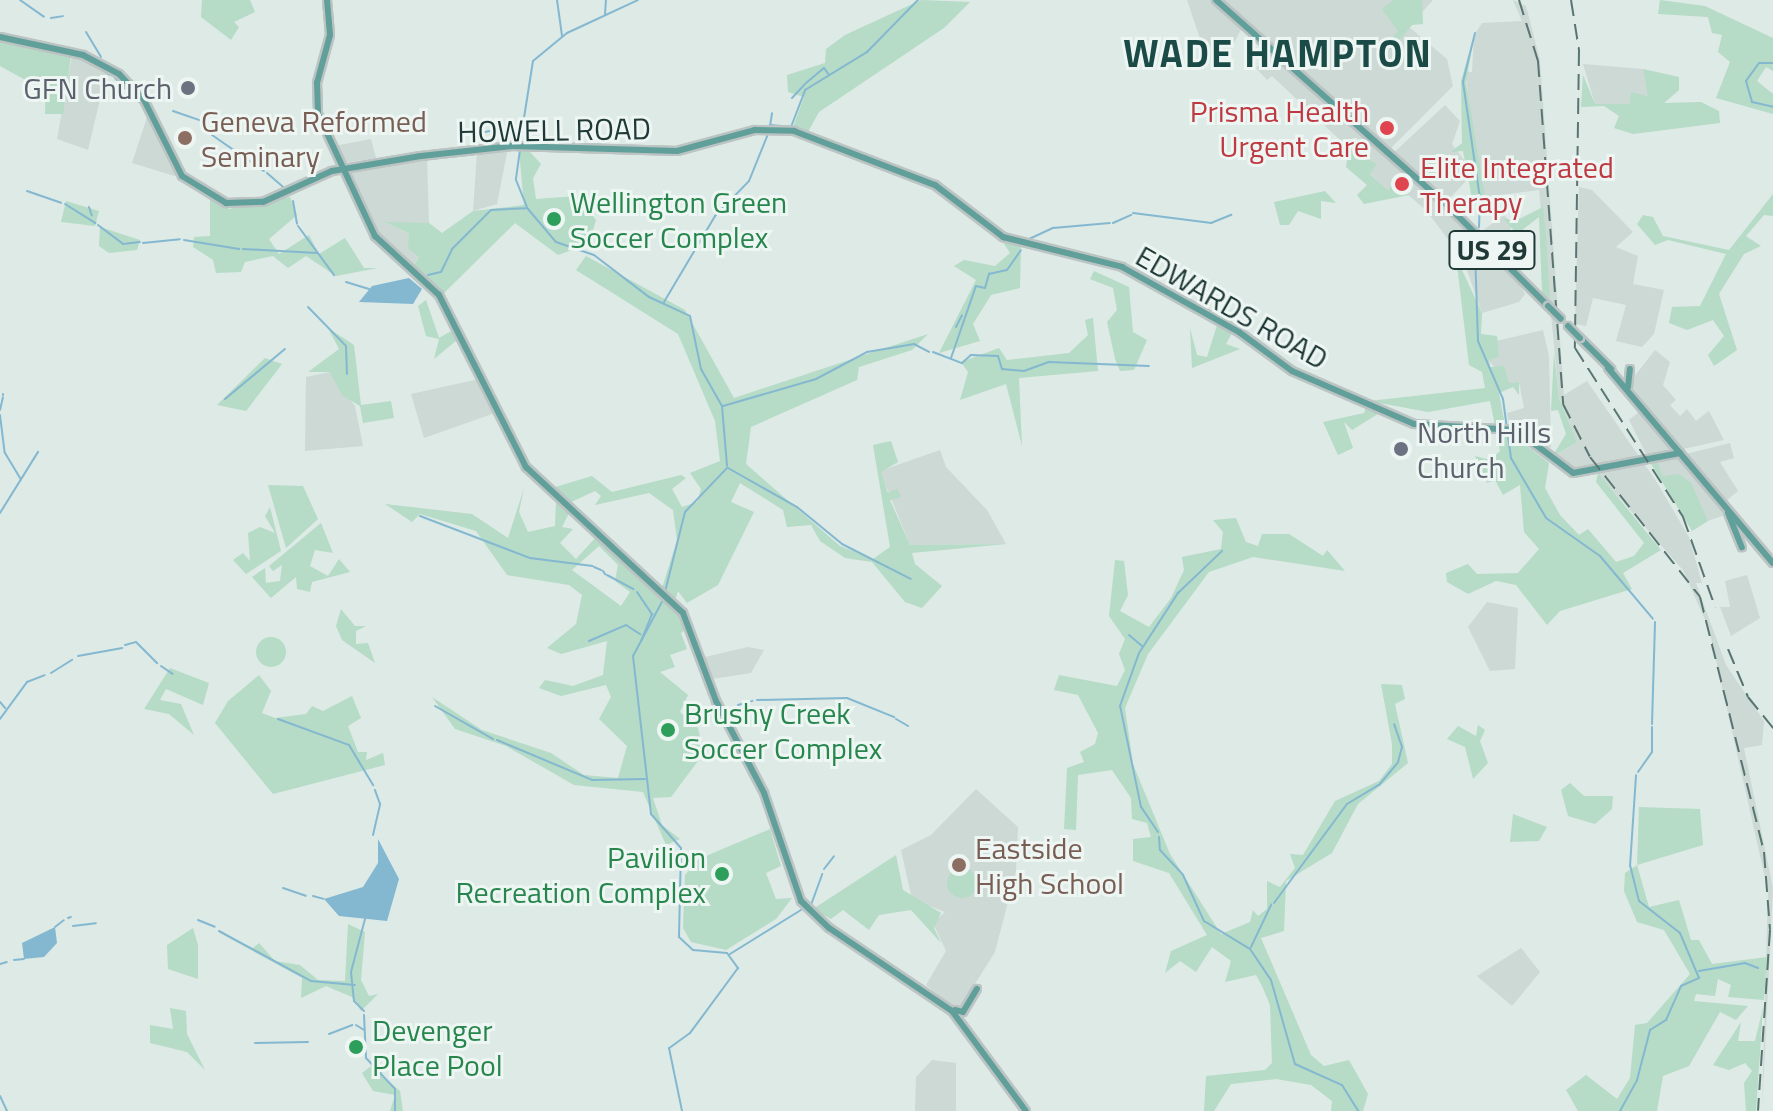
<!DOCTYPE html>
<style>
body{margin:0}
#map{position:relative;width:1773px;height:1111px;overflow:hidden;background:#ddeae6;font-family:"Titillium Web",sans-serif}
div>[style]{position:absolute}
.built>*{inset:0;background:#ccd9d5}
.green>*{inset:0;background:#b6dbc6}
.round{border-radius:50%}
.water>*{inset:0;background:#84b8d0}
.stream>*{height:2px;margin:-1px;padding:0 1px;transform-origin:1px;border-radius:1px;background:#84b8d0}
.roads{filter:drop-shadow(2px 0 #bcc4c3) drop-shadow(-2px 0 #bcc4c3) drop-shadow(0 2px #bcc4c3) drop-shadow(0 -2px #bcc4c3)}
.major>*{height:6px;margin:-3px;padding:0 3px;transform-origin:3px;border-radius:3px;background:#61a09a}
.rail>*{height:2px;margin-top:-1px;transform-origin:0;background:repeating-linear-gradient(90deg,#597572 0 16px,transparent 0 24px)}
.bridges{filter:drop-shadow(2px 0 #bcc4c3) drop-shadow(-2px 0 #bcc4c3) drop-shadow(0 2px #bcc4c3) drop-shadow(0 -2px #bcc4c3)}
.major-bridge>*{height:6px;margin:-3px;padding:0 3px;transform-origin:3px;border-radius:3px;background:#61a09a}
.dots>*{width:22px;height:22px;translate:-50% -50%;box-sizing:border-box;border:4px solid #eef6f3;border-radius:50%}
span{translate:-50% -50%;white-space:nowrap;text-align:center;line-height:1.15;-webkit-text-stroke:6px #eef6f3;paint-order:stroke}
.shield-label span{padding:2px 6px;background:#eef6f3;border:2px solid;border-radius:6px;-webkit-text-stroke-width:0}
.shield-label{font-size:28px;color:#1f3936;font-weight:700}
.worship-label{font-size:30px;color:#5b616d}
.right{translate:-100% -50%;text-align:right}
.left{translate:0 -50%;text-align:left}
.health-label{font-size:30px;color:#be3a42}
.education-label{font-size:30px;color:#785e54}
.street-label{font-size:30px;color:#1f3936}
.leisure-label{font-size:30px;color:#27864d}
.district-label{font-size:38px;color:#1b4b47;font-weight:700;letter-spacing:2px}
</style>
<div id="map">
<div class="built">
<i style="clip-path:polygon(1187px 0,1210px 0,1242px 28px,1225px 60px,1216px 53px,1208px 62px)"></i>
<i style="clip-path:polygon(1223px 0,1433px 0,1409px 27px,1447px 59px,1453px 86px,1391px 148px)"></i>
<i style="clip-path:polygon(1513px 0,1526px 6px,1540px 60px,1564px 395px,1587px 381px,1656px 481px,1689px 537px,1702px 583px,1696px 583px,1726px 665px,1764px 721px,1762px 745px,1744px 748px,1773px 888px,1762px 1111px,1768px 891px,1709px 629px,1683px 570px,1598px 474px,1572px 473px,1552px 457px,1577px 442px,1559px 397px,1539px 190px,1485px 197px,1473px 155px,1466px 72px,1472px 72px,1474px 35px,1482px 23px,1522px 21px)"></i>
<i style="clip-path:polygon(1271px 53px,1388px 158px,1445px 105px,1460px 121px,1452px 144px,1467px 164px,1466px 181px,1448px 200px,1481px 232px,1504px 215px,1513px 225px,1498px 249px,1525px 294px,1519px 302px,1482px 313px,1463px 259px,1426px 210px,1394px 183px,1388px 192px,1370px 173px,1377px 164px,1357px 156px,1272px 76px,1267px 80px,1256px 68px)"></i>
<i style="clip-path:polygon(72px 56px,107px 70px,88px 150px,57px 139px)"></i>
<i style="clip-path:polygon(1583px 64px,1643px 69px,1649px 96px,1632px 93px,1630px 104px,1595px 104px)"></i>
<i style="clip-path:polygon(148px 114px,173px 168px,181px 178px,132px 163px)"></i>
<i style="clip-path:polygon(371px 139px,376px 158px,343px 163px,334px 146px)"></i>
<i style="clip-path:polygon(508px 148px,497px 204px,473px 211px,477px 153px)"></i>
<i style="clip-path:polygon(427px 157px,429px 223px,386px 223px,409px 233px,419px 257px,413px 266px,381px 238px,348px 171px)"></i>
<i style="clip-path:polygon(1579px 187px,1592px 190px,1633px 232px,1616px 247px,1638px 256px,1633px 284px,1664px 290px,1654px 334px,1642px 347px,1616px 341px,1626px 305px,1593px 298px,1586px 326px,1575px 324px)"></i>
<i style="clip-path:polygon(1543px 330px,1549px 356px,1551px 448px,1509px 425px,1507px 413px,1524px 408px,1519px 382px,1509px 383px,1488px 360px,1499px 357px,1496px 341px)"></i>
<i style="clip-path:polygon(1655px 350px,1670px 362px,1663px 385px,1676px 400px,1670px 405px,1680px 416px,1687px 409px,1696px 421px,1709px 411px,1724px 440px,1683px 449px,1629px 383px)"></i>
<i style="clip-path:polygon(330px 372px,355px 406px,363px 446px,305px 451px,306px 377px)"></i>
<i style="clip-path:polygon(479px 379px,495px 413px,424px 438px,411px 394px)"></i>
<i style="clip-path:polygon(1640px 411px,1678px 456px,1730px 443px,1734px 458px,1720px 462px,1738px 491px,1727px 500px,1733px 508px,1725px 515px,1708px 521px,1681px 479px,1663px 476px,1657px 462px,1650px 462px,1629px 420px)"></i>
<i style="clip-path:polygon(940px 450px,946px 467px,987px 510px,1006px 544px,910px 545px,880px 471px)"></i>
<i style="clip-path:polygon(1747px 575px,1760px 618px,1731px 636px,1720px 607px,1730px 607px,1725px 581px)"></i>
<i style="clip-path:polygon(1487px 602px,1518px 608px,1515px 669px,1490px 671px,1468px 627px)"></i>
<i style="clip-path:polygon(748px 647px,764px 650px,751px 673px,712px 679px,705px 657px)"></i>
<i style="clip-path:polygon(976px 789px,1018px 827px,1016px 871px,995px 952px,958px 1011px,926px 985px,946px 951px,933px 923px,945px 912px,912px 899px,901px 850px,931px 835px)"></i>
<i style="clip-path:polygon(1521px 948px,1540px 972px,1512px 1006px,1477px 976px)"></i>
<i style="clip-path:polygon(932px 1060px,956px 1063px,956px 1111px,915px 1111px,916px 1077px)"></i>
</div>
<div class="green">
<i style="clip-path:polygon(202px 0,250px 0,255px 12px,234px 22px,239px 27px,231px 40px,201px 17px)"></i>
<i style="clip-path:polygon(921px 0,970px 2px,944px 28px,819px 112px,808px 132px,792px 130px,804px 97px,788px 92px,787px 75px,825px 63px,826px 49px,845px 35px)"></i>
<i style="clip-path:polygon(1394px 0,1422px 0,1423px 24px,1412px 25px,1391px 50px,1387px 44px,1398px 31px,1382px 9px)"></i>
<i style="clip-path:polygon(1660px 0,1705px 6px,1773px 38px,1773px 71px,1766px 67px,1757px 81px,1773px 94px,1773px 114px,1716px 98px,1730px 62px,1718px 52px,1722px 35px,1712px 33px,1708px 17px,1658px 14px)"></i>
<i style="clip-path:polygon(1474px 35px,1466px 83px,1485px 197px,1472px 199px,1463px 151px,1451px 152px,1462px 143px,1461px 81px)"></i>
<i style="clip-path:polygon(0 40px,71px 56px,63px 114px,45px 114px,46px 80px,29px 82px,0 66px)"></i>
<i style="clip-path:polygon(1643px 69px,1679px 77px,1679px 90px,1664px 103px,1701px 102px,1719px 111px,1720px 123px,1633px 134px,1614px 128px,1619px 116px,1604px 106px,1581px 107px,1583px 75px,1595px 104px,1630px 104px,1631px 92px,1648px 96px)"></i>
<i style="clip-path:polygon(518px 139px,541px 164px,533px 178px,536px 199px,577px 196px,596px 220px,589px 244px,558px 255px,515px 223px,443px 294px,413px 267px,419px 257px,408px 248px,409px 233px,384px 222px,429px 223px,442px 233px,473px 211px,524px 205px)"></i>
<i style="clip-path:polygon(1349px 149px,1377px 164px,1370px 174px,1388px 191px,1393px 183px,1409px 195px,1364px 204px,1357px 195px,1367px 185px,1346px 167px)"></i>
<i style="clip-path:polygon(1325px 191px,1336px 203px,1321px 201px,1321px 219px,1298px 211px,1289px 225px,1280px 225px,1274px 202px)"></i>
<i style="clip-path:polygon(1773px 194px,1773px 216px,1764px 215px,1746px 236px,1761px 246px,1744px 254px,1719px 294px,1737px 350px,1714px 366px,1708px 355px,1724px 336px,1713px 320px,1687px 330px,1669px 323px,1672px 307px,1700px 306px,1726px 254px,1668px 240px,1655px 245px,1637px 224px,1643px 215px,1653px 217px,1663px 236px,1729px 250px)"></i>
<i style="clip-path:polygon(290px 197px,297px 215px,269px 239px,279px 254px,309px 235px,319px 254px,345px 238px,364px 268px,378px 268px,336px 276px,306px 256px,288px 268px,273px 256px,245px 262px,241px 272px,216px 273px,213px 260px,193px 247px,194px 237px,210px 236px,210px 198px,229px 209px)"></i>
<i style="clip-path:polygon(66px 201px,99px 211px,95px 226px,61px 222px)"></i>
<i style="clip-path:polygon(1543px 207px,1546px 236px,1550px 300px,1542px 292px,1539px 217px,1517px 234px,1503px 218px,1515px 221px)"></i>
<i style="clip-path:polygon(100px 227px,140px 240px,137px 250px,109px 253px,99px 246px)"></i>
<i style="clip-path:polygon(1001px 239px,1021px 243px,1020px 288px,991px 295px,973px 324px,980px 341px,939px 353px,976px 280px,954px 266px,964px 260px,995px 266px,1010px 253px)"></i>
<i style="clip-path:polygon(evenodd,586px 256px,685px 310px,734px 398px,928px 334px,912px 350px,859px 367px,857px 380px,751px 427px,746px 464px,840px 546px,873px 559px,890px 547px,873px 445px,891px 441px,898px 462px,881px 472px,888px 493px,897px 489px,901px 497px,890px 500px,910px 545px,1006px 544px,912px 553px,915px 564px,942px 586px,922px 608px,905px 602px,872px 562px,845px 558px,820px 541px,811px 525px,787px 527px,783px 510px,740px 483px,731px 502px,754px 512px,718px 585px,687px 603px,678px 591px,673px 608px,687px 629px,681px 633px,687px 649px,670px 655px,675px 667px,660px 672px,688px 695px,680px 712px,698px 728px,704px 753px,671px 797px,653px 798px,662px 825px,680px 839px,666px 845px,643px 792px,574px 785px,506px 746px,455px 729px,432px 697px,482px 730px,551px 753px,584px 775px,618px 778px,627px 746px,599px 719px,611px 697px,606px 685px,561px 696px,539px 688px,545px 680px,573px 686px,603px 675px,607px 641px,561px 654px,547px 648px,576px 624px,582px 595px,569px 585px,507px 575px,476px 531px,420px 514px,412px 522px,385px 504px,472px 514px,508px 538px,524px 488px,519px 512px,528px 532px,555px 526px,556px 503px,569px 513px,562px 527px,573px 529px,560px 543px,576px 559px,596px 537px,652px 589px,663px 585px,677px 540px,673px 510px,649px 493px,595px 505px,601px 496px,595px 491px,571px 502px,552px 488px,592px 476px,612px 492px,681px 475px,686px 478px,672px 489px,682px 507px,697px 502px,701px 489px,690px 473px,720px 461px,715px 421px,678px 334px,576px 270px,586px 256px,599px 546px,618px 565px,615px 581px,630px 592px,621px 606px,572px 570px,599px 546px)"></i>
<i style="clip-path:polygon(1456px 257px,1482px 313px,1481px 334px,1497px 336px,1499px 357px,1489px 360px,1490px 367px,1504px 366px,1509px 383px,1519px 382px,1519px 395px,1513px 387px,1499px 393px,1506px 430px,1549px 463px,1545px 488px,1560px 515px,1579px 535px,1588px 529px,1616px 562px,1634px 556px,1644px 543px,1596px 482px,1598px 473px,1661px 550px,1623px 573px,1632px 589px,1560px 611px,1547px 625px,1516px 585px,1496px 581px,1468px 594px,1447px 582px,1446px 573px,1468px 564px,1477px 574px,1518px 573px,1539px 549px,1524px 532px,1520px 485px,1503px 495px,1495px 480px,1487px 483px,1475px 456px,1490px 460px,1500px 451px,1490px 401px,1428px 412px,1369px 401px,1485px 388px,1482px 372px,1469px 365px)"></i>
<i style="clip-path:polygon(1094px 271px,1129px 287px,1133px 332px,1147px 340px,1134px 370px,1120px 371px,1115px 359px,1107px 322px,1117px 310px,1113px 288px,1090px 279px)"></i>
<i style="clip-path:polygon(426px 300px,439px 338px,453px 330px,457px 340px,434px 359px,439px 339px,426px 336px,418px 306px)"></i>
<i style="clip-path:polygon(1093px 318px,1098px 371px,1019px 378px,1022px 446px,1006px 384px,960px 400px,968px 372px,961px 362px,999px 348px,1007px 360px,1069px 353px,1088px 335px,1085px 320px)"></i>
<i style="clip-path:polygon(1218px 322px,1233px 331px,1226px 344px,1240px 349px,1192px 368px,1190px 328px,1197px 355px,1207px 357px)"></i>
<i style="clip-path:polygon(328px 328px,354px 345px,361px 405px,391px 401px,394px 418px,363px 423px,360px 406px,342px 395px,330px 372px,308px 372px,339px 349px)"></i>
<i style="clip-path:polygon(1554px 353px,1559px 398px,1577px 442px,1552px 457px,1566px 434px,1558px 410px,1551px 411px)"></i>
<i style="clip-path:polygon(265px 358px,282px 364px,246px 411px,217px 405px)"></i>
<i style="clip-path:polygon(1367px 405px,1381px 412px,1352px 430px,1344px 422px,1353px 448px,1338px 455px,1323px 422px,1364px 413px)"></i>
<i style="clip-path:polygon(1657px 461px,1663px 476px,1679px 474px,1691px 483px,1708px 521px,1692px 531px,1650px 462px)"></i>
<i style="clip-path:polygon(268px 485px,303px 486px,318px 519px,286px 548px)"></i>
<i style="clip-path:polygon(270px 507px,281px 551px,246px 574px,233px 560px,243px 553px,250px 561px,248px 533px,260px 527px,275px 533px,265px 516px)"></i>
<i style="clip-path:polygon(1236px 518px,1246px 542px,1258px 546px,1262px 534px,1289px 534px,1323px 556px,1327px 550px,1345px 571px,1253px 557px,1209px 572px,1148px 654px,1125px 708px,1133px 764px,1170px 854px,1221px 934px,1250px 922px,1253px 910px,1258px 916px,1267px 909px,1267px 881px,1280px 887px,1295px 868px,1290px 854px,1303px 855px,1335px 801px,1379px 781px,1392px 764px,1392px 744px,1381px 684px,1402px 685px,1405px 699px,1395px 704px,1408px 763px,1358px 804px,1332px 853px,1286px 881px,1284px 931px,1261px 938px,1311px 1055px,1324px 1066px,1349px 1060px,1368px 1094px,1363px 1111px,1331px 1111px,1332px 1101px,1311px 1085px,1276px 1079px,1231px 1084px,1214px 1111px,1204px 1111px,1206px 1076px,1265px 1070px,1272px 1063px,1270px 1005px,1262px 986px,1256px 975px,1225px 982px,1231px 961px,1212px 947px,1196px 972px,1180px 961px,1165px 973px,1171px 951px,1207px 935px,1169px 873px,1133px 861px,1133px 839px,1151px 837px,1147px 823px,1132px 819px,1131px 798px,1112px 770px,1078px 775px,1076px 830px,1064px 829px,1067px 768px,1084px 762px,1080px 752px,1095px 744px,1098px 733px,1078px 695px,1054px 690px,1059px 675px,1117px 686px,1125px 670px,1119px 654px,1125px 639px,1109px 616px,1115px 560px,1124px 561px,1128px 595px,1120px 611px,1149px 627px,1171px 598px,1184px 570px,1182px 557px,1221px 549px,1223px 532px,1213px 520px)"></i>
<i style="clip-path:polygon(321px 523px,333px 553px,315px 550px,310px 566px,328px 576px,339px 559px,350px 572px,312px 582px,310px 592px,297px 589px,296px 577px,271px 598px,252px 577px,265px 568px,266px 583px,280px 581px,282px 565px,273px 571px,269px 566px)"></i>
<i style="clip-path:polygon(341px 609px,355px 626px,366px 626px,356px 631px,356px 644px,368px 643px,375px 663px,342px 640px,336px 626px)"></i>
<i class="round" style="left:256px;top:637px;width:30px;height:30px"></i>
<i style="clip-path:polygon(170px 668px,209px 683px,203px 705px,166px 689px,160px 700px,181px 704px,194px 735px,169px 714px,144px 709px)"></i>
<i style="clip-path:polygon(259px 675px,271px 691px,262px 713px,275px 718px,306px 714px,312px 706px,323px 711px,352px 696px,361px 718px,348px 726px,358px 752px,367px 752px,366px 760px,383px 753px,385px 765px,273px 794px,215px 723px,228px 701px)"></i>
<i style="clip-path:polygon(1478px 725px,1485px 730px,1480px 741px,1488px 763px,1473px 779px,1465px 747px,1447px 739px,1458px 726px,1476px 736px)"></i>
<i style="clip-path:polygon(1570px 783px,1584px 796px,1613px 796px,1612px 809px,1595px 824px,1568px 816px,1561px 790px)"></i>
<i style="clip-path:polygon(1639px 807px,1700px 809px,1703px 845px,1637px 865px,1649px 907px,1679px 900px,1691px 940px,1699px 940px,1712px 964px,1767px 957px,1764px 1000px,1728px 997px,1731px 985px,1718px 979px,1715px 996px,1696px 994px,1694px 1001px,1748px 1006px,1736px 1020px,1720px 1012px,1689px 1066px,1663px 1076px,1657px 1111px,1578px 1111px,1566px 1090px,1586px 1075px,1617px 1099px,1630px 1078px,1635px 1025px,1647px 1023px,1690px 974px,1664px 930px,1637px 922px,1624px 891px,1625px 873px,1637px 865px)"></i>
<i style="clip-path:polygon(1513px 814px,1547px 827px,1539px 841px,1510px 842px)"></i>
<i style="clip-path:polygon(770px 829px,781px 866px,766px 873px,776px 899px,792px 898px,776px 919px,726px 950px,691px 942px,683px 928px,685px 875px,699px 859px)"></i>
<i style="clip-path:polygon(896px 855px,903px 890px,941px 913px,934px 928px,941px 943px,911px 910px,879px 915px,869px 930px,843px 910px,831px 919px,813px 909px)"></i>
<i class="round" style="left:947px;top:868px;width:30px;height:30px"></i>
<i style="clip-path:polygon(348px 924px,365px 932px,361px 980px,369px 996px,378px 994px,361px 1011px,352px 997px,326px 986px,301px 998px,302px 978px,218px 932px,253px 948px,259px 943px,275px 961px,300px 965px,318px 980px,345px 981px)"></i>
<i style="clip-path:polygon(193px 928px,198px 945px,198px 979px,168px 969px,167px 945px)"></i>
<i style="clip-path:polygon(170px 1008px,186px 1011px,187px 1034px,205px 1070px,187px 1052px,150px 1043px,150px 1025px,173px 1029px)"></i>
<i style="clip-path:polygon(1763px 1008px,1756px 1111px,1746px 1111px,1744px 1083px,1752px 1071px,1745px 1063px,1729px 1070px,1713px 1065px,1741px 1022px,1738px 1041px,1755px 1041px)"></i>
<i style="clip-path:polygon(379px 1060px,383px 1076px,400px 1091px,403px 1111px,390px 1111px,395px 1095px,373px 1091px,362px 1073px)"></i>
</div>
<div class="water">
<i style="clip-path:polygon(409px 278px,422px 289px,413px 304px,359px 302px,372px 286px)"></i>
<i style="clip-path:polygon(378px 839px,399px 879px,387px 921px,339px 916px,324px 899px,363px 887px,378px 863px)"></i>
<i style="clip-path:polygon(55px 927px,57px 943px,44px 957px,24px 959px,22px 943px)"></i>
</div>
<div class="stream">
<i style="left:20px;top:0;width:29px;rotate:35deg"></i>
<i style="left:557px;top:0;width:36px;rotate:82deg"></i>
<i style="left:605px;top:14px;width:14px;rotate:-86deg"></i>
<i style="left:51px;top:18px;width:12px;rotate:-9deg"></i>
<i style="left:86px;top:32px;width:29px;rotate:59deg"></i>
<i style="left:1475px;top:33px;width:50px;rotate:103.8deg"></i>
<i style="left:1463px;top:82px;width:118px;rotate:81.7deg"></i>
<i style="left:1773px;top:63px;width:14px;rotate:180deg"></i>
<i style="left:1759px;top:63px;width:22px;rotate:126deg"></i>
<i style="left:1746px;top:81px;width:22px;rotate:74deg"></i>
<i style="left:1752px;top:102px;width:22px;rotate:13deg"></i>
<i style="left:102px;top:69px;width:9px;rotate:41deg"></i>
<i style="left:115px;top:78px;width:33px;rotate:45deg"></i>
<i style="left:806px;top:83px;width:23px;rotate:-40deg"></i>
<i style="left:824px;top:68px;width:9px;rotate:54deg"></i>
<i style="left:792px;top:98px;width:19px;rotate:-47deg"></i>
<i style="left:173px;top:111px;width:31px;rotate:19deg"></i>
<i style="left:202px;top:121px;width:13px;rotate:61deg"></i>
<i style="left:770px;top:125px;width:21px;rotate:5deg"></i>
<i style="left:791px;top:127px;width:40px;rotate:-69deg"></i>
<i style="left:805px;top:90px;width:73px;rotate:-31.5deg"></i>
<i style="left:867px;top:52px;width:73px;rotate:-45.6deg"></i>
<i style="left:770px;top:126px;width:13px;rotate:-81deg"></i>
<i style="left:492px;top:131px;width:11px;rotate:-5deg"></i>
<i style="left:506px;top:133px;width:15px;rotate:28deg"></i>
<i style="left:212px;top:135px;width:63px;rotate:34.7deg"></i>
<i style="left:471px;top:135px;width:19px;rotate:-12deg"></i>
<i style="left:520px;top:143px;width:83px;rotate:-81deg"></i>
<i style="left:533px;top:61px;width:44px;rotate:-39.5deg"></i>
<i style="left:567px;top:33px;width:78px;rotate:-24.9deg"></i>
<i style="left:520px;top:150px;width:30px;rotate:98deg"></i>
<i style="left:516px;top:180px;width:31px;rotate:68deg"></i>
<i style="left:528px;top:209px;width:43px;rotate:49.7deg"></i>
<i style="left:556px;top:242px;width:40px;rotate:18.9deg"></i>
<i style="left:594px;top:255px;width:69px;rotate:37.4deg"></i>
<i style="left:649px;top:297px;width:45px;rotate:24.9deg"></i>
<i style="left:690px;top:316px;width:54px;rotate:78.3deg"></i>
<i style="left:701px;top:369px;width:43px;rotate:60.4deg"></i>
<i style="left:722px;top:406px;width:60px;rotate:85.2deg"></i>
<i style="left:267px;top:173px;width:21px;rotate:41deg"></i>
<i style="left:27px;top:191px;width:36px;rotate:19deg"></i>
<i style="left:293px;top:201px;width:23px;rotate:80deg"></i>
<i style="left:65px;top:204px;width:36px;rotate:32deg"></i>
<i style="left:89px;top:207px;width:9px;rotate:72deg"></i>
<i style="left:1133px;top:213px;width:79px;rotate:7.3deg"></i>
<i style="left:1211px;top:223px;width:22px;rotate:-22deg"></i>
<i style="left:1113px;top:223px;width:20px;rotate:-24deg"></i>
<i style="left:98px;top:225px;width:31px;rotate:37deg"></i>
<i style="left:123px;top:244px;width:17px;rotate:-7deg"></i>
<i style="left:298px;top:226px;width:61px;rotate:53.7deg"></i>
<i style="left:1479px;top:227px;width:25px;rotate:-88deg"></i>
<i style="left:184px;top:240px;width:56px;rotate:9.3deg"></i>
<i style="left:1027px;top:240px;width:29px;rotate:-25deg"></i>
<i style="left:1053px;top:228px;width:57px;rotate:-5deg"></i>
<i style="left:143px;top:243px;width:37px;rotate:-6deg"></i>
<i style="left:243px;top:249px;width:74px;rotate:3.1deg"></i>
<i style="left:1475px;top:251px;width:90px;rotate:88.1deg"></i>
<i style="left:1478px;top:341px;width:63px;rotate:66.7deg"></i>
<i style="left:1503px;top:399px;width:60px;rotate:82.3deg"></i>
<i style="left:1511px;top:458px;width:69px;rotate:59.7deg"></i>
<i style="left:1546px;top:518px;width:66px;rotate:35.1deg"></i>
<i style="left:1600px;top:556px;width:82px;rotate:49.9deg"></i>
<i style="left:428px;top:275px;width:13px;rotate:-13deg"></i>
<i style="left:441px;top:272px;width:25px;rotate:-64deg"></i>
<i style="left:452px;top:249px;width:55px;rotate:-45deg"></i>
<i style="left:491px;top:210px;width:35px;rotate:-3deg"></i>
<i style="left:346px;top:282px;width:24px;rotate:17deg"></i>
<i style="left:664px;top:302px;width:100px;rotate:-59.3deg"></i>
<i style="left:715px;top:216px;width:49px;rotate:-45.8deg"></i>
<i style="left:749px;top:181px;width:51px;rotate:-68deg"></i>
<i style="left:308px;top:307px;width:54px;rotate:45.7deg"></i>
<i style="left:346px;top:346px;width:28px;rotate:88deg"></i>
<i style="left:956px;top:327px;width:13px;rotate:-63deg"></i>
<i style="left:933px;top:352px;width:31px;rotate:21deg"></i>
<i style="left:962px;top:363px;width:12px;rotate:-42deg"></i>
<i style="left:971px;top:355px;width:27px;rotate:2deg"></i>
<i style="left:998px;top:356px;width:14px;rotate:73deg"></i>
<i style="left:1002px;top:369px;width:22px;rotate:5deg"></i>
<i style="left:1024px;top:371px;width:27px;rotate:-20deg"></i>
<i style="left:1049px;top:362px;width:100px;rotate:2.3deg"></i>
<i style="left:951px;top:358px;width:76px;rotate:-70.9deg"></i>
<i style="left:976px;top:286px;width:9px;rotate:13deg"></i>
<i style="left:985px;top:288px;width:15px;rotate:-74deg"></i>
<i style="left:989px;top:274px;width:18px;rotate:-13deg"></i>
<i style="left:1007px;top:270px;width:24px;rotate:-55deg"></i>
<i style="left:3px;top:395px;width:1px;rotate:-90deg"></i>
<i style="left:225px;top:399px;width:78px;rotate:-39.8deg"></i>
<i style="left:723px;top:406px;width:97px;rotate:-16.2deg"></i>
<i style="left:816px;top:379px;width:58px;rotate:-27.9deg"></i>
<i style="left:867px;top:352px;width:48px;rotate:-9.7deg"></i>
<i style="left:914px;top:344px;width:17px;rotate:28deg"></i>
<i style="left:0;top:410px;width:13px;rotate:-77deg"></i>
<i style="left:0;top:415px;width:38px;rotate:83deg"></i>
<i style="left:5px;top:453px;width:31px;rotate:59deg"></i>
<i style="left:728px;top:468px;width:79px;rotate:29.5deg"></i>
<i style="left:797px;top:507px;width:58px;rotate:39.4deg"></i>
<i style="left:842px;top:544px;width:77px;rotate:26.9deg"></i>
<i style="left:0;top:513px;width:72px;rotate:-58.1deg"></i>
<i style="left:420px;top:516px;width:118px;rotate:20.9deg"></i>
<i style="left:530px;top:558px;width:63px;rotate:7.4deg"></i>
<i style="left:594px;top:567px;width:8px;rotate:23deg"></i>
<i style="left:603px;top:571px;width:4px;rotate:56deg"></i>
<i style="left:607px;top:575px;width:30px;rotate:28deg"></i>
<i style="left:637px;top:592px;width:27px;rotate:56deg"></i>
<i style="left:652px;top:614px;width:29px;rotate:112deg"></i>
<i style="left:665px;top:592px;width:82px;rotate:-76deg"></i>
<i style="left:685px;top:512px;width:61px;rotate:-46.3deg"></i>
<i style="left:664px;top:598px;width:66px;rotate:118.1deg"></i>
<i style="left:633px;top:656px;width:159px;rotate:83.5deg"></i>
<i style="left:651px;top:814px;width:45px;rotate:48.6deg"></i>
<i style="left:681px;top:848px;width:89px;rotate:91.3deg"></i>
<i style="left:679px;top:937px;width:19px;rotate:43deg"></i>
<i style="left:693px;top:950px;width:34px;rotate:5deg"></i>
<i style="left:727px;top:953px;width:19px;rotate:54deg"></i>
<i style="left:738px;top:968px;width:81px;rotate:126.4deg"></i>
<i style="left:690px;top:1033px;width:26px;rotate:144deg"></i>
<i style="left:669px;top:1048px;width:64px;rotate:78.3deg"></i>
<i style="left:1129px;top:635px;width:17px;rotate:40deg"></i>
<i style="left:589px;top:641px;width:40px;rotate:-23.4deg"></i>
<i style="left:626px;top:625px;width:17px;rotate:33deg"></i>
<i style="left:125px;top:645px;width:11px;rotate:-15deg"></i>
<i style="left:136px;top:642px;width:30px;rotate:45deg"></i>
<i style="left:78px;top:656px;width:45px;rotate:-10.3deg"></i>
<i style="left:161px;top:666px;width:14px;rotate:34deg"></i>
<i style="left:51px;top:673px;width:25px;rotate:-32deg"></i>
<i style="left:757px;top:700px;width:90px;rotate:-1.3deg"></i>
<i style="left:847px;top:698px;width:51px;rotate:22deg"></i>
<i style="left:0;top:702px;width:8px;rotate:50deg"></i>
<i style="left:738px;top:705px;width:15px;rotate:-16deg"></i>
<i style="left:435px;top:706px;width:67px;rotate:29.6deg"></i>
<i style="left:0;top:719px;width:46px;rotate:-53.9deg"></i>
<i style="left:27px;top:682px;width:19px;rotate:-21deg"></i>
<i style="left:278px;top:719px;width:76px;rotate:20.1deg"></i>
<i style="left:349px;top:745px;width:47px;rotate:59deg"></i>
<i style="left:896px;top:719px;width:14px;rotate:30deg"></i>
<i style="left:1652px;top:724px;width:102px;rotate:-88.3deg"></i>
<i style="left:497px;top:740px;width:103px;rotate:22.8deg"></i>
<i style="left:592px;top:780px;width:53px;rotate:-1.1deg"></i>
<i style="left:1638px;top:772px;width:24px;rotate:-55deg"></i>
<i style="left:1652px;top:752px;width:25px;rotate:-90deg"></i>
<i style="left:1158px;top:832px;width:30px;rotate:-124deg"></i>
<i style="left:1141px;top:807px;width:103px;rotate:-101.7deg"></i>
<i style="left:1120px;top:706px;width:56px;rotate:-70.3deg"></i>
<i style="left:1139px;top:653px;width:72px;rotate:-57deg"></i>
<i style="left:1178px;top:593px;width:61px;rotate:-43.7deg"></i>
<i style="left:373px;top:835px;width:32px;rotate:-77deg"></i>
<i style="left:380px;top:804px;width:15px;rotate:-110deg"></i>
<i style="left:1159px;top:837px;width:13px;rotate:86deg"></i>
<i style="left:1160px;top:850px;width:34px;rotate:47deg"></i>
<i style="left:1183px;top:875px;width:51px;rotate:65.5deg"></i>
<i style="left:1204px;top:921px;width:54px;rotate:31.3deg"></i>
<i style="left:1250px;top:949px;width:37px;rotate:56deg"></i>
<i style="left:1271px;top:980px;width:87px;rotate:74.1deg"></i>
<i style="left:1295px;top:1064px;width:51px;rotate:24.1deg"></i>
<i style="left:1342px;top:1085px;width:31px;rotate:58deg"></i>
<i style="left:824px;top:869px;width:16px;rotate:-52deg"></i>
<i style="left:283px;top:888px;width:24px;rotate:19deg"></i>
<i style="left:313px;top:896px;width:11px;rotate:15deg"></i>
<i style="left:1274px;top:903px;width:123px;rotate:-53.6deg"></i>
<i style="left:1347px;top:804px;width:37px;rotate:-31deg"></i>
<i style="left:1379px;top:785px;width:30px;rotate:-50deg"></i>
<i style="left:1398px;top:762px;width:16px;rotate:-75deg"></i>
<i style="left:1402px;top:747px;width:24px;rotate:-109deg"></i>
<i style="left:811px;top:905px;width:33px;rotate:-70deg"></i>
<i style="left:68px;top:918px;width:3px;rotate:-18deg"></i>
<i style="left:198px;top:920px;width:18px;rotate:22deg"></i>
<i style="left:73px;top:926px;width:23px;rotate:-7deg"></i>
<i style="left:55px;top:927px;width:11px;rotate:-38deg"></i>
<i style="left:219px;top:931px;width:105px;rotate:28.5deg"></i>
<i style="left:311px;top:981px;width:44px;rotate:5.2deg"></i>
<i style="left:1251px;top:947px;width:47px;rotate:-64.5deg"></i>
<i style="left:730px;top:954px;width:84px;rotate:-31.8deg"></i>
<i style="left:14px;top:960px;width:10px;rotate:-6deg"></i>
<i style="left:0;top:964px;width:7px;rotate:-16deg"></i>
<i style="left:1699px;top:971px;width:47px;rotate:-9.9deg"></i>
<i style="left:1745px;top:963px;width:14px;rotate:21deg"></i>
<i style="left:364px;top:1011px;width:14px;rotate:-135deg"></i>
<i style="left:354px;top:1001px;width:29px;rotate:-96deg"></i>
<i style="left:351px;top:972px;width:55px;rotate:-75.2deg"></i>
<i style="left:364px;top:1015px;width:43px;rotate:87.3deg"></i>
<i style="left:366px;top:1058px;width:42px;rotate:46.9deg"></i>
<i style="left:395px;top:1089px;width:22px;rotate:90deg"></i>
<i style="left:356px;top:1025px;width:9px;rotate:32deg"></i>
<i style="left:329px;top:1034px;width:25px;rotate:-21deg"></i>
<i style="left:255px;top:1043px;width:53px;rotate:-1.1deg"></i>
<i style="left:0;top:1096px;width:17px;rotate:65deg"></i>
<i style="left:1620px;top:1111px;width:35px;rotate:-61deg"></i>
<i style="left:1637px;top:1080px;width:52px;rotate:-75.4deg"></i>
<i style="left:1650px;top:1030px;width:19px;rotate:-32deg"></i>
<i style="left:1666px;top:1020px;width:37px;rotate:-66deg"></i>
<i style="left:1681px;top:986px;width:20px;rotate:-24deg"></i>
<i style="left:1699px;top:978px;width:49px;rotate:-112.9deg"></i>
<i style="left:1680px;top:933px;width:52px;rotate:-142deg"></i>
<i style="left:1639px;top:901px;width:36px;rotate:-104deg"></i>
<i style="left:1630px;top:866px;width:91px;rotate:-86.2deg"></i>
</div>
<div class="roads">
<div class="major">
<i style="left:327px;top:0;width:35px;rotate:85deg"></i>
<i style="left:330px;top:35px;width:50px;rotate:105.2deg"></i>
<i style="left:317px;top:83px;width:31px;rotate:88deg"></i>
<i style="left:318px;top:114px;width:135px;rotate:65deg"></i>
<i style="left:375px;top:236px;width:87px;rotate:42.7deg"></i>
<i style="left:439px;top:295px;width:193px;rotate:63.2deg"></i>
<i style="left:526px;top:467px;width:214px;rotate:42.9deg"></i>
<i style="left:683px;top:613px;width:94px;rotate:69.4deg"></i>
<i style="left:716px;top:701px;width:104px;rotate:62.4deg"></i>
<i style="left:764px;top:793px;width:114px;rotate:71.1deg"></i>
<i style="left:801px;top:901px;width:39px;rotate:44deg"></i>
<i style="left:829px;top:928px;width:148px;rotate:34deg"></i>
<i style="left:952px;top:1011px;width:124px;rotate:53.5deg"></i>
<i style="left:1216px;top:0;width:312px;rotate:41.6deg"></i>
<i style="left:1449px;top:207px;width:140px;rotate:45deg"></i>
<i style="left:0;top:37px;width:85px;rotate:12.2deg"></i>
<i style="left:83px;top:55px;width:41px;rotate:27.8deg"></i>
<i style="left:119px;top:74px;width:36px;rotate:46deg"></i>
<i style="left:144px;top:100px;width:85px;rotate:63.4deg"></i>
<i style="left:182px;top:176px;width:52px;rotate:31.5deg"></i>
<i style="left:226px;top:203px;width:37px;rotate:-2deg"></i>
<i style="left:263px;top:202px;width:76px;rotate:-24.2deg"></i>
<i style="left:332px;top:171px;width:90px;rotate:-9.6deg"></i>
<i style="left:421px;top:156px;width:92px;rotate:-6.3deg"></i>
<i style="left:512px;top:146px;width:165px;rotate:1.7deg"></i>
<i style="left:677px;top:151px;width:81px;rotate:-15.1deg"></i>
<i style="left:755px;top:130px;width:39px;rotate:1deg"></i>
<i style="left:794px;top:131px;width:151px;rotate:21deg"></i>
<i style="left:935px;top:185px;width:86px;rotate:37.4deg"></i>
<i style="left:1003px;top:237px;width:123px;rotate:14.1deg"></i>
<i style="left:1122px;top:267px;width:134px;rotate:29.1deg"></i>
<i style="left:1239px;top:332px;width:66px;rotate:36.3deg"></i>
<i style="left:1292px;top:371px;width:133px;rotate:23.5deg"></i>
<i style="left:1414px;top:424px;width:102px;rotate:3.4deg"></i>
<i style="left:1516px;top:430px;width:71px;rotate:37deg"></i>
<i style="left:1573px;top:473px;width:109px;rotate:-10.6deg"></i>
<i style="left:1580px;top:338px;width:44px;rotate:45deg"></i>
<i style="left:1608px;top:368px;width:255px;rotate:49.8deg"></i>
<i style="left:1628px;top:387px;width:18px;rotate:-84deg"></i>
<i style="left:1728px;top:513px;width:37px;rotate:68deg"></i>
<i style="left:955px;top:1010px;width:8px;rotate:14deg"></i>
<i style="left:963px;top:1012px;width:27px;rotate:-59deg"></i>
</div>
</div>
<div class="rail">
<i style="left:1519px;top:0;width:64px;rotate:72.7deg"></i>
<i style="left:1538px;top:61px;width:344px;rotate:85.8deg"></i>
<i style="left:1563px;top:404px;width:59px;rotate:63deg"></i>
<i style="left:1590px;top:457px;width:178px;rotate:51.8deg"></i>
<i style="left:1700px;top:597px;width:263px;rotate:75.9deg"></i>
<i style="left:1764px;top:852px;width:78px;rotate:85.6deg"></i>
<i style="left:1770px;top:930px;width:181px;rotate:93.8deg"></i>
<i style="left:1571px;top:0;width:51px;rotate:80.9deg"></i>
<i style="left:1579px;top:50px;width:298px;rotate:90.8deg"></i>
<i style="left:1575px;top:348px;width:201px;rotate:57.4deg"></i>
<i style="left:1683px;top:517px;width:96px;rotate:70.4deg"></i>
<i style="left:1728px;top:649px;width:52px;rotate:67.4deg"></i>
<i style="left:1748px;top:697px;width:40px;rotate:51deg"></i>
</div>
<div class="bridges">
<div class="major-bridge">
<i style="left:1548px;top:306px;width:18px;rotate:45deg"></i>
<i style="left:1568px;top:326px;width:17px;rotate:45deg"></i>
</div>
</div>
<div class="dots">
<i style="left:188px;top:88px;background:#6b7280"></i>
<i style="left:1387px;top:128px;background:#e0444e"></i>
<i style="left:185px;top:138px;background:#8d6e63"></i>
<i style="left:1402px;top:184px;background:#e0444e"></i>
<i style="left:554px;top:219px;background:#2e9e5b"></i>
<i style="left:1401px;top:449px;background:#6b7280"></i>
<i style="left:668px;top:730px;background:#2e9e5b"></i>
<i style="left:959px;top:865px;background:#8d6e63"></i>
<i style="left:722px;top:874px;background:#2e9e5b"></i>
<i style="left:356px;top:1047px;background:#2e9e5b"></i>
</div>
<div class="shield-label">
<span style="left:1492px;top:250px">US 29</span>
</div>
<div class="worship-label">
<span class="right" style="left:172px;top:88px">GFN Church</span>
<span class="left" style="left:1417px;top:449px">North Hills<br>Church</span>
</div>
<div class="health-label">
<span class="right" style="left:1369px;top:128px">Prisma Health<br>Urgent Care</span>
<span class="left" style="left:1420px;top:184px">Elite Integrated<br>Therapy</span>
</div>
<div class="education-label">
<span class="left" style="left:201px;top:138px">Geneva Reformed<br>Seminary</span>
<span class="left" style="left:975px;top:865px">Eastside<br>High School</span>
</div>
<div class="street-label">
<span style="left:554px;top:130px;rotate:-1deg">HOWELL ROAD</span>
<span style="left:1232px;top:307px;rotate:30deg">EDWARDS ROAD</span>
</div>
<div class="leisure-label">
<span class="left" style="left:570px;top:219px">Wellington Green<br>Soccer Complex</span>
<span class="left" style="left:684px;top:730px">Brushy Creek<br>Soccer Complex</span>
<span class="right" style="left:706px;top:874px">Pavilion<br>Recreation Complex</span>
<span class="left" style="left:372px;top:1047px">Devenger<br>Place Pool</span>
</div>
<div class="district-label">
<span style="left:1278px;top:54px">WADE HAMPTON</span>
</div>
</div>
